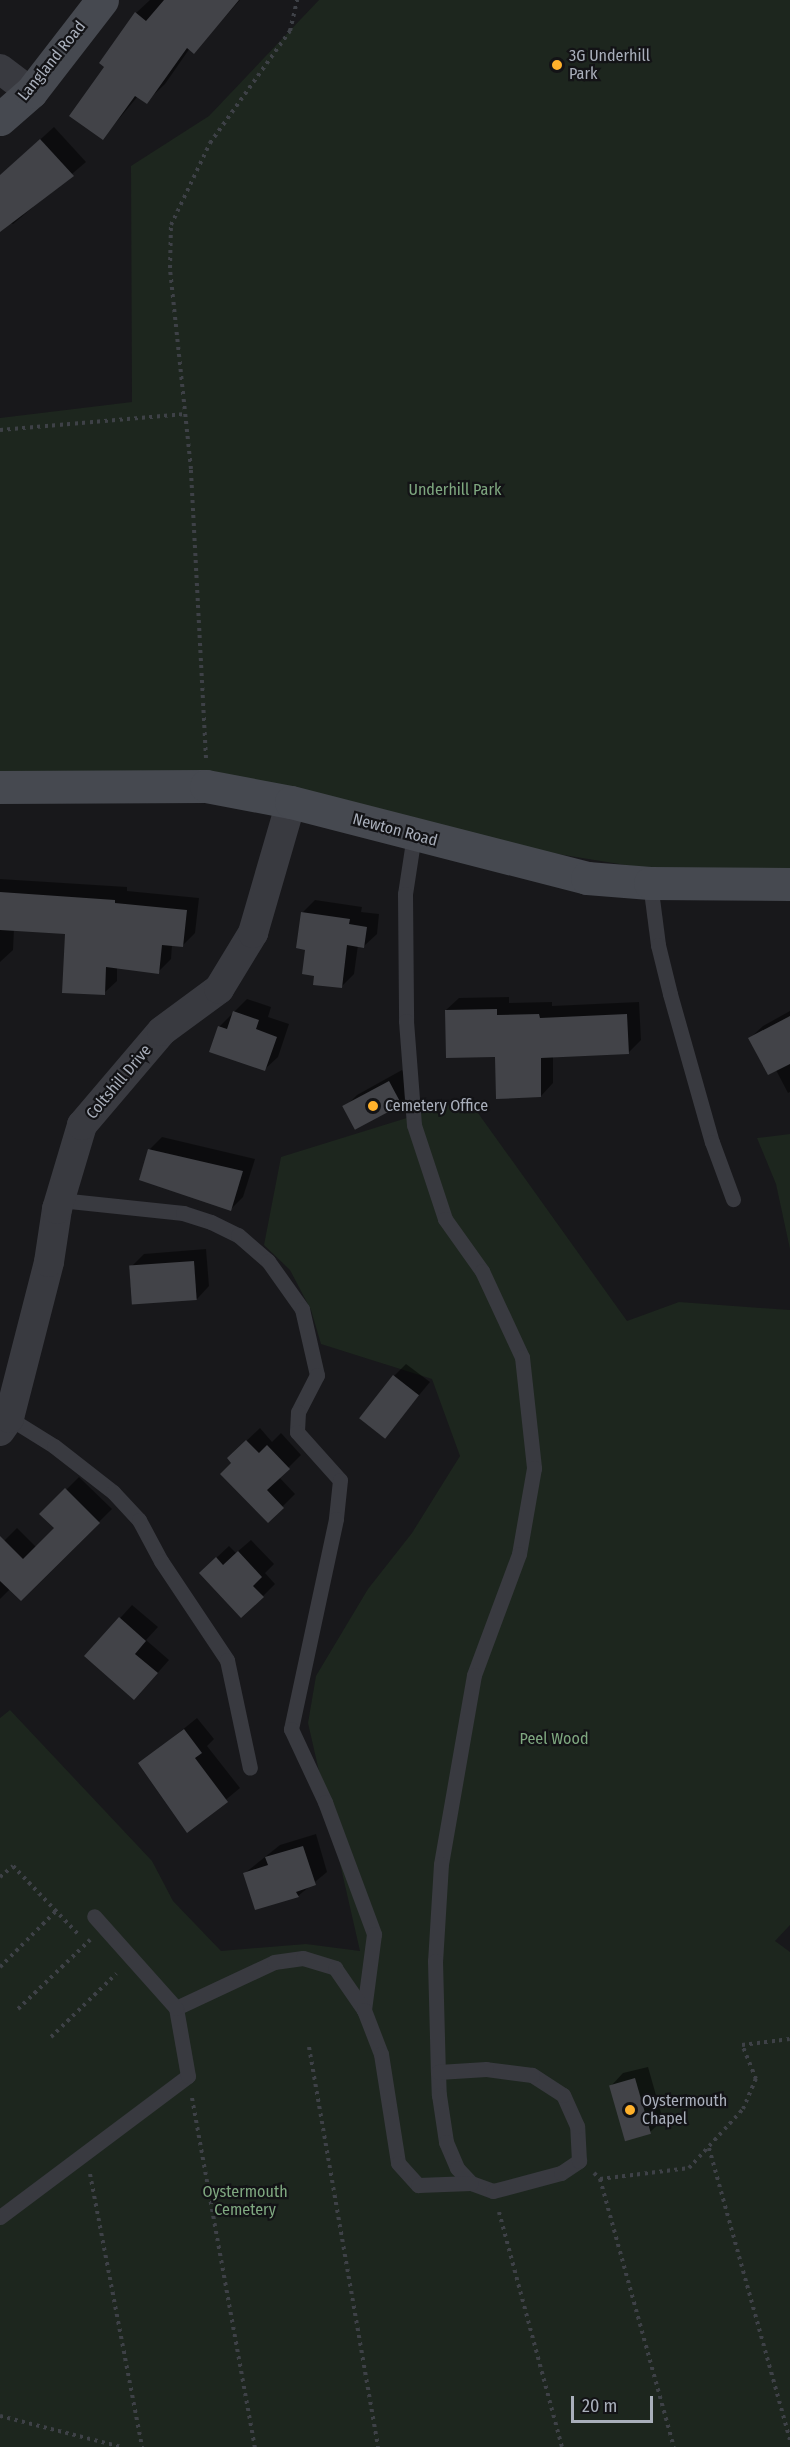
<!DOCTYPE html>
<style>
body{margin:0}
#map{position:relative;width:790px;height:2447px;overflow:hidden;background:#18181b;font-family:"Fira Sans Condensed",sans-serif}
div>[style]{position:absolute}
.green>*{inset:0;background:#1d261e}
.shadow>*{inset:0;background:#0007}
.building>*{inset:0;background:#424348;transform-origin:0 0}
.path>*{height:4px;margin-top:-2px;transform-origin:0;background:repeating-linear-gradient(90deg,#3e4147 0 3px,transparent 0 7.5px)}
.lane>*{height:15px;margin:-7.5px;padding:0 7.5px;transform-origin:7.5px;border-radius:7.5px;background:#393a40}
.street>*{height:30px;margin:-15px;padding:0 15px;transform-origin:15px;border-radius:15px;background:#393a40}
.secondary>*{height:33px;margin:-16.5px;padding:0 16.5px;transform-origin:16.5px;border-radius:16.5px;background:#464950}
.dots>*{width:16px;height:16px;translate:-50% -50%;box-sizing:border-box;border:3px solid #131316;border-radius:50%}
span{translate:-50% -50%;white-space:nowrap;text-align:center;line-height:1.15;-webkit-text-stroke:4.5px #131316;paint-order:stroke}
.poi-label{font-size:16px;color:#a9afbb}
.left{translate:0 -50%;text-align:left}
.street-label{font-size:16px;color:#a9afbb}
.park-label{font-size:16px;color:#7fa880}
.scale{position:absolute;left:571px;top:2396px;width:82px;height:27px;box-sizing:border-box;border:3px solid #a9afbb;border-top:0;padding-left:8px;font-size:18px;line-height:21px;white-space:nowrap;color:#a9afbb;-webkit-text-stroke:4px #131316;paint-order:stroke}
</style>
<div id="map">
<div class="green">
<i style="clip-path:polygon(319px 0,790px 0,790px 868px,650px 869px,533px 850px,417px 824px,0 778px,0 418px,132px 402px,131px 166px,209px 116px)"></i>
<i style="clip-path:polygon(468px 1099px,627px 1321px,679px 1302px,790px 1310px,790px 1925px,775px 1941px,790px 1952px,790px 2447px,0 2447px,0 1718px,10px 1710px,152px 1861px,173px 1901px,221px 1951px,306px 1944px,360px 1951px,308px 1723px,316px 1676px,368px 1589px,412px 1533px,460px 1456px,432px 1379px,321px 1344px,311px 1310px,290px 1270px,264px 1245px,281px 1157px)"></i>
<i style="clip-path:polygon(790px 1134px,790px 1249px,776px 1184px,757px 1138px)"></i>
</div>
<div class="shadow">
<i style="clip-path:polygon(150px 0,240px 0,194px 52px,190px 48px,165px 84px,146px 102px,138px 96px,103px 138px,106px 67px,136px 13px)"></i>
<i style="clip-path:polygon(54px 127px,86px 162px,13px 224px,0 220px,0 176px)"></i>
<i style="clip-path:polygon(0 879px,127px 887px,127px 891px,199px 898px,195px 933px,182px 946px,172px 945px,171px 959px,158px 972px,117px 967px,117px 981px,104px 993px,67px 932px,14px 929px,13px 950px,0 962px)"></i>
<i style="clip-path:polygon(315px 900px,362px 907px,361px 912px,379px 914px,377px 934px,364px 946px,358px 945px,354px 974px,341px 987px,316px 975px,307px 949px,302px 913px)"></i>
<i style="clip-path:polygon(509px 997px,509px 1003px,552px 1002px,552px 1006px,639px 1002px,641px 1040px,628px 1053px,553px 1056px,553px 1083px,541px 1096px,446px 1010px,459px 998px)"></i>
<i style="clip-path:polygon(247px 999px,271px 1007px,268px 1017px,289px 1024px,278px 1057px,265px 1069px,219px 1027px)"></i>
<i style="clip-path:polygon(790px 1011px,790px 1092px,788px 1093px,776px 1070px,750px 1038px,763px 1026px)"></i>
<i style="clip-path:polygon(402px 1070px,414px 1092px,401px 1104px,345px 1107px,357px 1095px)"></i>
<i style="clip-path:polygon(162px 1137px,255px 1159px,243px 1197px,231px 1209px,141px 1179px,150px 1149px)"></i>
<i style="clip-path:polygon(206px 1249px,209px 1286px,197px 1299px,131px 1267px,144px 1254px)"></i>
<i style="clip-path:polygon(406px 1364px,430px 1382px,384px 1437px,394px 1376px)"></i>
<i style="clip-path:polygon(260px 1428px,272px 1442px,281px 1433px,301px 1455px,279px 1477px,295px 1494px,268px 1521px,241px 1446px)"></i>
<i style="clip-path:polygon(79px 1477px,112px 1509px,21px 1599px,10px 1589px,0 1599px,0 1545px,17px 1528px,37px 1548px,56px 1528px,42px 1514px)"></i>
<i style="clip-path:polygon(251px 1540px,274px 1564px,265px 1573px,275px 1584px,263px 1596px,214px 1560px,229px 1546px,236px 1553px)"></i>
<i style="clip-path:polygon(132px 1605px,158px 1627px,146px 1640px,169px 1660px,146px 1686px,86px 1656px)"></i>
<i style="clip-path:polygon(197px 1718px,214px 1739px,207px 1746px,240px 1788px,188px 1831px,140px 1764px)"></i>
<i style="clip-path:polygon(316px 1834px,327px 1872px,298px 1896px,245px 1873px,280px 1845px)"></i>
<i style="clip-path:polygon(648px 2067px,663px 2120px,650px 2132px,611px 2086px,623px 2073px)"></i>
</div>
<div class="building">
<i style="clip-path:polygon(164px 0,239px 0,194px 54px,187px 48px,147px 104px,135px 96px,103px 140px,69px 116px,104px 67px,99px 63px,135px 12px,146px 21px)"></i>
<i style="clip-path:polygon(40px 139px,74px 176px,0 232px,0 175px)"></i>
<i style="clip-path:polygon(0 892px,115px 900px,115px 903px,187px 910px,183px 947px,162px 945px,159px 974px,106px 967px,105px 995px,62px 993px,65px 934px,0 930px)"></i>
<i style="clip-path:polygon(301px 912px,350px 919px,349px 924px,367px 927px,364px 948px,347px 945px,342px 988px,313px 985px,314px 976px,302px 974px,305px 950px,296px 948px)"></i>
<i style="clip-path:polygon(497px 1009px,497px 1015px,539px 1014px,540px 1018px,627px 1014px,629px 1054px,541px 1058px,541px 1097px,496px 1099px,495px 1057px,446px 1058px,445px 1010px)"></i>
<i style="clip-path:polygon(233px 1011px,259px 1020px,256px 1029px,277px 1037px,265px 1071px,209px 1052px,218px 1026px,227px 1029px)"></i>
<i style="clip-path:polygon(790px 1016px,790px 1064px,768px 1075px,748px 1038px)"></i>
<i style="left:389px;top:1081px;width:27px;height:53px;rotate:62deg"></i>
<i style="clip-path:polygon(148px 1149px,243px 1171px,231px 1211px,139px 1180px)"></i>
<i style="left:194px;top:1261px;width:39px;height:65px;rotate:86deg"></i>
<i style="left:393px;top:1375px;width:33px;height:55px;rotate:38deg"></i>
<i style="clip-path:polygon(246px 1440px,259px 1453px,267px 1445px,290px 1469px,267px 1490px,284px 1508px,268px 1523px,220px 1474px,231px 1463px,227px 1458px)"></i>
<i style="clip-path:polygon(65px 1488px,100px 1523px,21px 1601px,0 1581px,0 1536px,23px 1559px,54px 1528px,39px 1514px)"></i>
<i style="clip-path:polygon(238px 1551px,262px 1577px,253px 1586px,264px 1597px,241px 1618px,199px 1573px,216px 1557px,223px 1565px)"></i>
<i style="clip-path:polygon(119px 1617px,146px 1641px,135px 1654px,158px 1673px,134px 1700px,84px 1656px)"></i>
<i style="clip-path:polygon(184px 1729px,202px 1753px,195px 1758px,228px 1802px,187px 1833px,138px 1763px)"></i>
<i style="clip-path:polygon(303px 1846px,316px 1885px,296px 1892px,299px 1897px,255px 1910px,243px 1873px,268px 1865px,265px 1857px)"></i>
<i style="left:635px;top:2078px;width:58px;height:27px;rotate:74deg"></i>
</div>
<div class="path">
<i style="left:0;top:430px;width:186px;rotate:-4.9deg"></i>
<i style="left:206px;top:758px;width:289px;rotate:-93deg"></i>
<i style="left:191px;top:469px;width:202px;rotate:-96deg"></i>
<i style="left:170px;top:268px;width:43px;rotate:-88.7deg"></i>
<i style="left:171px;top:225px;width:91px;rotate:-64.6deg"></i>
<i style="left:210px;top:143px;width:138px;rotate:-54.5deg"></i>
<i style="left:290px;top:31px;width:32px;rotate:-77deg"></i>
<i style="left:0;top:1877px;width:17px;rotate:-40deg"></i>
<i style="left:13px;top:1866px;width:97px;rotate:46.3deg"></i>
<i style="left:0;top:1967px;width:79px;rotate:-45deg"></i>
<i style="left:18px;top:2009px;width:100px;rotate:-43.8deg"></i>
<i style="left:51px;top:2037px;width:91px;rotate:-44.1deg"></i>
<i style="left:309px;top:2047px;width:406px;rotate:80.2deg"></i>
<i style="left:192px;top:2098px;width:355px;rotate:79.8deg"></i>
<i style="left:709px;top:2148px;width:304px;rotate:74.5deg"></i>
<i style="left:594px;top:2173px;width:8px;rotate:45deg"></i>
<i style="left:600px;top:2179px;width:90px;rotate:-7deg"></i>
<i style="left:689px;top:2168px;width:80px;rotate:-47.5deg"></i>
<i style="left:743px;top:2109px;width:33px;rotate:-67deg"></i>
<i style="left:756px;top:2079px;width:37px;rotate:-112deg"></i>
<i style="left:742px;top:2045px;width:48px;rotate:-7.1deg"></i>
<i style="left:90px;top:2174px;width:278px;rotate:79.2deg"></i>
<i style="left:600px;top:2179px;width:278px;rotate:74.6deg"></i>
<i style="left:499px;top:2212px;width:243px;rotate:75deg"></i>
<i style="left:0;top:2416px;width:126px;rotate:14.3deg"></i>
</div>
<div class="lane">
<i style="left:414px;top:835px;width:60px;rotate:98.7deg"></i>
<i style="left:405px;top:894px;width:127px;rotate:89.5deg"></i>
<i style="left:406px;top:1021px;width:104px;rotate:85.6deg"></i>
<i style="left:414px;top:1125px;width:99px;rotate:71.7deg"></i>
<i style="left:445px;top:1219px;width:64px;rotate:54.6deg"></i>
<i style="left:482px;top:1271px;width:95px;rotate:65.1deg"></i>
<i style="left:522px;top:1357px;width:112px;rotate:83.8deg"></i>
<i style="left:534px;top:1468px;width:87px;rotate:99.9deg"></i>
<i style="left:519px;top:1554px;width:129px;rotate:110.4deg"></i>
<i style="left:474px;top:1675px;width:192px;rotate:99.9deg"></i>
<i style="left:441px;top:1864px;width:97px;rotate:93.5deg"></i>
<i style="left:435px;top:1961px;width:111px;rotate:88.5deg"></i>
<i style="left:438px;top:2072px;width:23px;rotate:88deg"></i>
<i style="left:439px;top:2095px;width:48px;rotate:81.5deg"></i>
<i style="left:446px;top:2142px;width:28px;rotate:67deg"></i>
<i style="left:457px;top:2168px;width:21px;rotate:47deg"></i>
<i style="left:471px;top:2183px;width:23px;rotate:20deg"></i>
<i style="left:493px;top:2191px;width:70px;rotate:-14.8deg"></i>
<i style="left:561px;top:2173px;width:22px;rotate:-34deg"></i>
<i style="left:579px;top:2161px;width:35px;rotate:-93deg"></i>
<i style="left:577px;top:2126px;width:34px;rotate:-114deg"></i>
<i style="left:563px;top:2095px;width:37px;rotate:-147deg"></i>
<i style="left:532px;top:2075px;width:46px;rotate:-172.6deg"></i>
<i style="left:486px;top:2069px;width:48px;rotate:176.4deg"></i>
<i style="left:650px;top:883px;width:63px;rotate:82.6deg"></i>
<i style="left:658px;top:945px;width:50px;rotate:76.2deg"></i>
<i style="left:670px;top:994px;width:154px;rotate:74.2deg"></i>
<i style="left:712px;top:1142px;width:61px;rotate:69.8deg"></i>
<i style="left:60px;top:1200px;width:124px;rotate:6deg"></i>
<i style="left:183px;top:1213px;width:29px;rotate:18deg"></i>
<i style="left:211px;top:1222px;width:30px;rotate:26deg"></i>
<i style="left:238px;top:1235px;width:40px;rotate:41deg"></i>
<i style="left:268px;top:1261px;width:59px;rotate:54.7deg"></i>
<i style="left:302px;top:1309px;width:68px;rotate:77.2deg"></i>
<i style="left:317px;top:1375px;width:42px;rotate:117.2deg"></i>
<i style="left:298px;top:1412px;width:20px;rotate:93deg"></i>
<i style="left:297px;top:1432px;width:64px;rotate:48.1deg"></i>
<i style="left:340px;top:1480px;width:39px;rotate:96deg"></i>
<i style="left:336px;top:1519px;width:215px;rotate:102.1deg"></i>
<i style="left:291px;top:1729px;width:81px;rotate:65deg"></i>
<i style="left:325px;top:1802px;width:141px;rotate:69.6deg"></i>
<i style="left:374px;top:1934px;width:77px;rotate:97.5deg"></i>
<i style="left:9px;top:1418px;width:53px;rotate:31.9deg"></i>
<i style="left:54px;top:1446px;width:75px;rotate:37.9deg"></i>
<i style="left:113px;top:1492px;width:38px;rotate:47deg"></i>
<i style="left:139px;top:1520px;width:47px;rotate:61.8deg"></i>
<i style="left:161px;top:1561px;width:119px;rotate:56.3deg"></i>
<i style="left:227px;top:1660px;width:110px;rotate:78deg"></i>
<i style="left:176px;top:2008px;width:108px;rotate:-25.1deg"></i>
<i style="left:274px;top:1962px;width:29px;rotate:-8deg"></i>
<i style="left:303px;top:1958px;width:34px;rotate:17deg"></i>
<i style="left:335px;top:1968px;width:51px;rotate:55.4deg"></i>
<i style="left:364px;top:2010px;width:47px;rotate:68.9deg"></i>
<i style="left:381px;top:2054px;width:110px;rotate:81.1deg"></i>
<i style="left:398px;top:2163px;width:30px;rotate:48deg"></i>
<i style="left:418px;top:2185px;width:53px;rotate:-2.2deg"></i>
<i style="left:0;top:2217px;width:235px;rotate:-36.9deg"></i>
<i style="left:188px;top:2076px;width:69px;rotate:-100deg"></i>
<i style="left:176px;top:2008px;width:123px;rotate:-131.7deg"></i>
</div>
<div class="street">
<i style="left:0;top:69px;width:39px;rotate:37deg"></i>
<i style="left:0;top:1431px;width:16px;rotate:-55deg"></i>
<i style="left:9px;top:1418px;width:161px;rotate:-75.6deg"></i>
<i style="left:49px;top:1262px;width:54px;rotate:-81.4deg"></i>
<i style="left:57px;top:1209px;width:88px;rotate:-73.4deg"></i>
<i style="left:82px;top:1125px;width:123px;rotate:-49.6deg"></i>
<i style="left:162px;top:1031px;width:71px;rotate:-36.4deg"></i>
<i style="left:219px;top:989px;width:66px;rotate:-58.7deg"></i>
<i style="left:253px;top:933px;width:136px;rotate:-73.8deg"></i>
</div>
<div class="secondary">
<i style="left:0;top:119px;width:41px;rotate:-41.1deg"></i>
<i style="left:31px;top:92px;width:116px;rotate:-52.3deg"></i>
<i style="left:0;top:787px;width:206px;rotate:-0.3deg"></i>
<i style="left:206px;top:786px;width:86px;rotate:10.7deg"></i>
<i style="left:291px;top:802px;width:306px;rotate:14.4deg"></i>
<i style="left:587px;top:878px;width:63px;rotate:4.5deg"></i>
<i style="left:650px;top:883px;width:140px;rotate:0.4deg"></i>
</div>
<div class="dots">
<i style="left:557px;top:65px;background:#ffb12b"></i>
<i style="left:373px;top:1106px;background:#ffb12b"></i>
<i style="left:630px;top:2110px;background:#ffb12b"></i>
</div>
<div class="poi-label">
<span class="left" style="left:569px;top:65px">3G Underhill<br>Park</span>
<span class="left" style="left:385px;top:1106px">Cemetery Office</span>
<span class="left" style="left:642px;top:2110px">Oystermouth<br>Chapel</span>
</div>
<div class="street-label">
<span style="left:52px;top:61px;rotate:-51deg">Langland Road</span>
<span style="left:395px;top:830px;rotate:15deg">Newton Road</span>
<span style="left:119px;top:1082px;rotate:-50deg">Coltshill Drive</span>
</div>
<div class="park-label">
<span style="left:455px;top:490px">Underhill Park</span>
<span style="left:554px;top:1739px">Peel Wood</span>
<span style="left:245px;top:2201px">Oystermouth<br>Cemetery</span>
</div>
<div class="scale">20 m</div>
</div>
